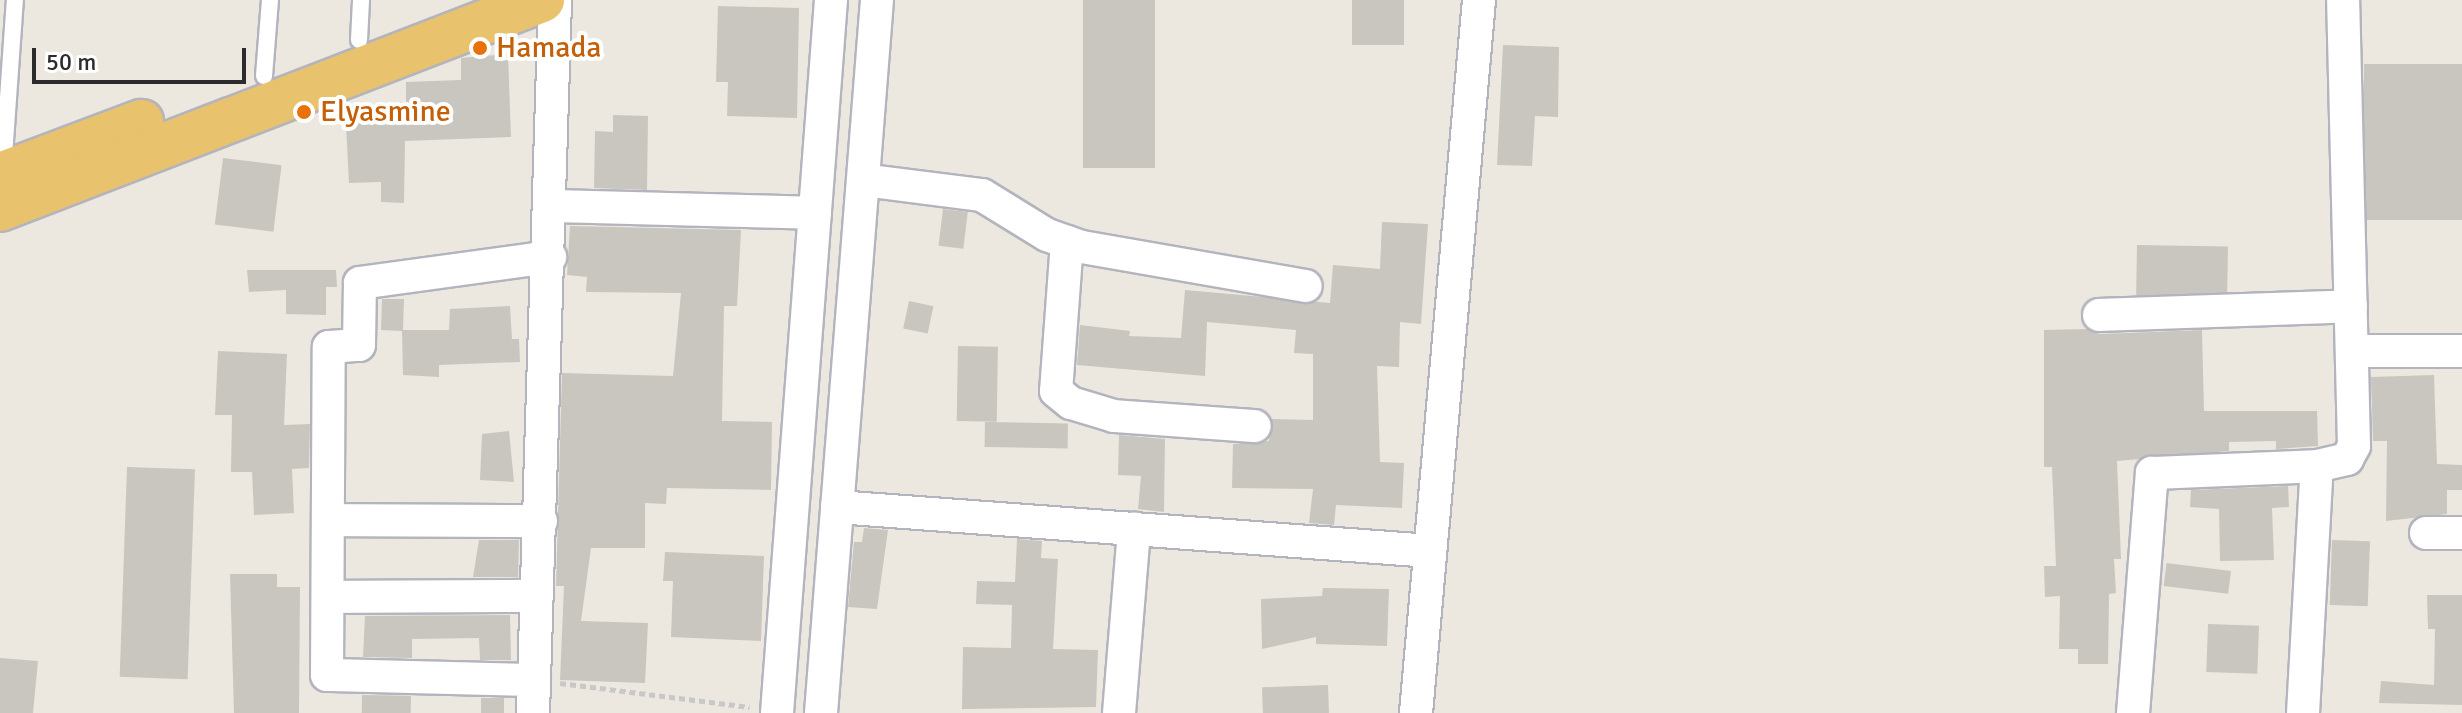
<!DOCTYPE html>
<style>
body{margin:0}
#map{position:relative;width:2462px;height:713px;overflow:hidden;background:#ece8e0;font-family:Signika,sans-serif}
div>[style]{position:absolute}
.building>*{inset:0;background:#c8c6be;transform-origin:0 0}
.path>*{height:5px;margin-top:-2.5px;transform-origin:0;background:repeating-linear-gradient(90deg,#c8c8c8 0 6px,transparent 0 10px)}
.roads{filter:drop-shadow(2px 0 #b3b4be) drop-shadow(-2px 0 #b3b4be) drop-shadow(0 2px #b3b4be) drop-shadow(0 -2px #b3b4be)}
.service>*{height:16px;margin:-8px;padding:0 8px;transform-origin:8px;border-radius:8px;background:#fff}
.minor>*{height:32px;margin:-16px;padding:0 16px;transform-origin:16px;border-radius:16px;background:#fff}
.trunk>*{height:44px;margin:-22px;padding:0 22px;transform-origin:22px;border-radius:22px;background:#e8c26c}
.dots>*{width:22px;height:22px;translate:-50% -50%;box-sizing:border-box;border:4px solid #fff;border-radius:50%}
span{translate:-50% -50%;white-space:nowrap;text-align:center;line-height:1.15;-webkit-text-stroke:8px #fff;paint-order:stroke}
.food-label{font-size:30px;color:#c56008}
.left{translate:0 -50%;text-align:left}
.scale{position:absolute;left:32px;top:48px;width:214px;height:36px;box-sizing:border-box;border:4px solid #2c2c2c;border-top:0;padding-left:10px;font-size:24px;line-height:28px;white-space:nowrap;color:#2c2c2c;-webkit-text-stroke:6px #fff;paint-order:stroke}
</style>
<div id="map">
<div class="building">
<i style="left:1083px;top:0;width:72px;height:168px"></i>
<i style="left:1352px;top:0;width:52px;height:45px"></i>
<i style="clip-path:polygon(718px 6px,799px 8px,797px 118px,727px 116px,728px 82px,716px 82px)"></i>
<i style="clip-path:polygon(1503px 45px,1559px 47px,1558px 117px,1535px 116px,1532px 166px,1497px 165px)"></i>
<i style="clip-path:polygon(508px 54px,511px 137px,405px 141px,404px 203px,381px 202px,381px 182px,349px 183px,345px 106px,406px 102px,406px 82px,461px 80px,461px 58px)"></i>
<i style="left:2462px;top:64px;width:156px;height:98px;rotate:90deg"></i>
<i style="clip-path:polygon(613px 115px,648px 116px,647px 190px,594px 188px,595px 131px,613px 132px)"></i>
<i style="left:223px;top:158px;width:59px;height:67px;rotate:7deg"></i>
<i style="left:943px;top:209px;width:25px;height:37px;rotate:7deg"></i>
<i style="clip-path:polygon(1382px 222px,1428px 224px,1421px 324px,1400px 322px,1399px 367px,1377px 366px,1380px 462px,1404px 463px,1402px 508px,1336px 505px,1334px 525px,1309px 523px,1313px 489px,1232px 488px,1233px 444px,1269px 441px,1272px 419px,1313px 420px,1313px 354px,1294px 353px,1296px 330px,1207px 322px,1205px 376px,1077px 365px,1080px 325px,1130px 331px,1129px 336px,1181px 338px,1185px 290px,1330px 303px,1333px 265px,1380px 269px)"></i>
<i style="clip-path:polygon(570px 226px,741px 230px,737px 306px,724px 306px,722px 421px,772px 422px,771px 490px,667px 488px,666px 504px,645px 503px,645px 548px,591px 548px,581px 621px,648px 623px,645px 683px,560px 680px,564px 586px,556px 586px,562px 373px,673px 376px,681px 293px,586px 292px,587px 277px,567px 275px)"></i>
<i style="left:2137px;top:245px;width:91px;height:50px;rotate:1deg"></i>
<i style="clip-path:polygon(247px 270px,336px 270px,337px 287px,326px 287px,326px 315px,286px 314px,286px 290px,249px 292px)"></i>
<i style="clip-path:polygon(382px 299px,404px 299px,403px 330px,449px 330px,450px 309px,510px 306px,512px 339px,519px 339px,520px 362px,439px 365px,439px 377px,403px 375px,402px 331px,381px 330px)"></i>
<i style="left:909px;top:301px;width:25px;height:28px;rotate:12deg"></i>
<i style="clip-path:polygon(2087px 329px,2100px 334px,2202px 330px,2204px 411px,2317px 411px,2318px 446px,2276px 449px,2276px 441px,2229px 442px,2229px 451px,2117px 461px,2121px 559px,2114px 559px,2116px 593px,2109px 594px,2108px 664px,2078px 664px,2078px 649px,2059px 649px,2060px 596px,2045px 597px,2044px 566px,2056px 566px,2052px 467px,2044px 467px,2044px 330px)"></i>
<i style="left:958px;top:346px;width:40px;height:75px;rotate:1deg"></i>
<i style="clip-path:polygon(218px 351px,287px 354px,284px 425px,310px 424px,309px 468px,292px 469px,294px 513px,254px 515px,252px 472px,231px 472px,232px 415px,215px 415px)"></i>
<i style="clip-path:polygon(2434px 375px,2437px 464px,2462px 465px,2462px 490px,2447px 490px,2447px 514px,2386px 521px,2387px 441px,2373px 441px,2371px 377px)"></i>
<i style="left:985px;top:422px;width:83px;height:25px;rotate:1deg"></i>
<i style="clip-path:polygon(509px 431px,514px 482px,480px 480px,482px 434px)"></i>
<i style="clip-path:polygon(1119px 435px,1165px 439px,1164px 512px,1138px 509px,1141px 476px,1118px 475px)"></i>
<i style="left:127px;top:467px;width:68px;height:210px;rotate:2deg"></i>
<i style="clip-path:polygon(2288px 486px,2289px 507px,2272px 508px,2274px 560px,2220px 561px,2219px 509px,2190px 507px,2191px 490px)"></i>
<i style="clip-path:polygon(864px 528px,888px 530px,877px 609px,848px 607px,854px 542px,862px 542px)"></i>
<i style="clip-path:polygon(1017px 539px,1042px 541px,1041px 558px,1058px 559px,1053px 649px,1098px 650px,1096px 707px,962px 709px,963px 647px,1011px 648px,1012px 605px,976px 604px,977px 581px,1015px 582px)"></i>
<i style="clip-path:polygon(479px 540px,519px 540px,518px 577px,473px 577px)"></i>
<i style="left:2332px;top:540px;width:38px;height:65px;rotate:2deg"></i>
<i style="clip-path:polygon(665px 552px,764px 556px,761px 641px,671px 637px,673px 581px,663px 581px)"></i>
<i style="left:2231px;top:571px;width:23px;height:65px;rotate:97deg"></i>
<i style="clip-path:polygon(230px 574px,277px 574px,277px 587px,300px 587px,299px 713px,234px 713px)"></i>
<i style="clip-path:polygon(1323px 588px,1389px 589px,1387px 646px,1316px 644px,1316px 637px,1262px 649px,1261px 599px,1322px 596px)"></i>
<i style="clip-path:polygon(2427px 595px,2462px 595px,2462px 705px,2379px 703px,2381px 681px,2434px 685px,2435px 629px,2428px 629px)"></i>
<i style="clip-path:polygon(510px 615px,511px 660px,480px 660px,479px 638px,412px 639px,412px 658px,363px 657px,365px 616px)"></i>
<i style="left:2208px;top:624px;width:51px;height:48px;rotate:2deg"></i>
<i style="clip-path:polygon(0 658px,38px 661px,33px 713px,0 713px)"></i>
<i style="left:1328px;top:685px;width:28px;height:66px;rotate:88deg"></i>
<i style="left:362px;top:695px;width:49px;height:18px;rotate:1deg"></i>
<i style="left:481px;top:698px;width:23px;height:15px"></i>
</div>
<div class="path">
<i style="left:560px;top:683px;width:191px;rotate:7.2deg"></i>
</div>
<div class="roads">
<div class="service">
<i style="left:359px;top:40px;width:40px;rotate:-87.1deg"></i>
<i style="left:264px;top:76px;width:76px;rotate:-85.5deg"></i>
<i style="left:3px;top:170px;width:170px;rotate:-86deg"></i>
</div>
<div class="minor">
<i style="left:863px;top:180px;width:120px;rotate:7.2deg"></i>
<i style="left:982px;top:195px;width:76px;rotate:31.6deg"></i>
<i style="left:1047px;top:235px;width:37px;rotate:19deg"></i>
<i style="left:1082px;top:247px;width:227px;rotate:9.9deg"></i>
<i style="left:551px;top:206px;width:264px;rotate:1.5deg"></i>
<i style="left:1067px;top:242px;width:149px;rotate:94.2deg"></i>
<i style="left:1056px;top:391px;width:19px;rotate:39deg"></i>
<i style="left:1071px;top:403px;width:45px;rotate:16.8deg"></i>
<i style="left:1114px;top:416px;width:141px;rotate:4.1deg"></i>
<i style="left:2099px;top:315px;width:252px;rotate:-2deg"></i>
<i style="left:2353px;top:351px;width:109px"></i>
<i style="left:837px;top:507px;width:595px;rotate:4.24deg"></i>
<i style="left:328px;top:520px;width:213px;rotate:0.3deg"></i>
<i style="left:2426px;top:533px;width:36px"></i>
<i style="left:328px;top:597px;width:209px;rotate:-0.3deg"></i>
<i style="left:534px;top:680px;width:207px;rotate:-178.6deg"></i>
<i style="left:327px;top:675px;width:328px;rotate:-89.7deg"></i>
<i style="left:329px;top:347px;width:30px;rotate:-4deg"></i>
<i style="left:359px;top:345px;width:62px;rotate:-89.1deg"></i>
<i style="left:360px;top:283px;width:192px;rotate:-7.8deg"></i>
<i style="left:533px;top:713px;width:713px;rotate:-88.23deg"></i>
<i style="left:777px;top:713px;width:715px;rotate:-85.67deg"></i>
<i style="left:821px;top:713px;width:715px;rotate:-85.51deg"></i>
<i style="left:1119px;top:713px;width:185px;rotate:-85.3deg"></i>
<i style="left:1416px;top:713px;width:716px;rotate:-84.95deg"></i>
<i style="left:2133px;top:713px;width:241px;rotate:-85.5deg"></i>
<i style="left:2152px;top:473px;width:165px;rotate:-2.4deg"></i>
<i style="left:2303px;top:713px;width:247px;rotate:-86.8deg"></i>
<i style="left:2317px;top:466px;width:31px;rotate:-13deg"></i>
<i style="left:2347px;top:459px;width:15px;rotate:-62deg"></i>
<i style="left:2354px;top:446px;width:446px;rotate:-91.4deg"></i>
</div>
<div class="trunk">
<i style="left:0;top:175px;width:151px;rotate:-20.6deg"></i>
<i style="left:0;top:209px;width:581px;rotate:-21.09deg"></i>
</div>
</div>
<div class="dots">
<i style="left:480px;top:48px;background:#e8710a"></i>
<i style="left:304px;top:112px;background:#e8710a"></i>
</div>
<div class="food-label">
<span class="left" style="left:496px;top:48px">Hamada</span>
<span class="left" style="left:320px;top:112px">Elyasmine</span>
</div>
<div class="scale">50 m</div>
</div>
